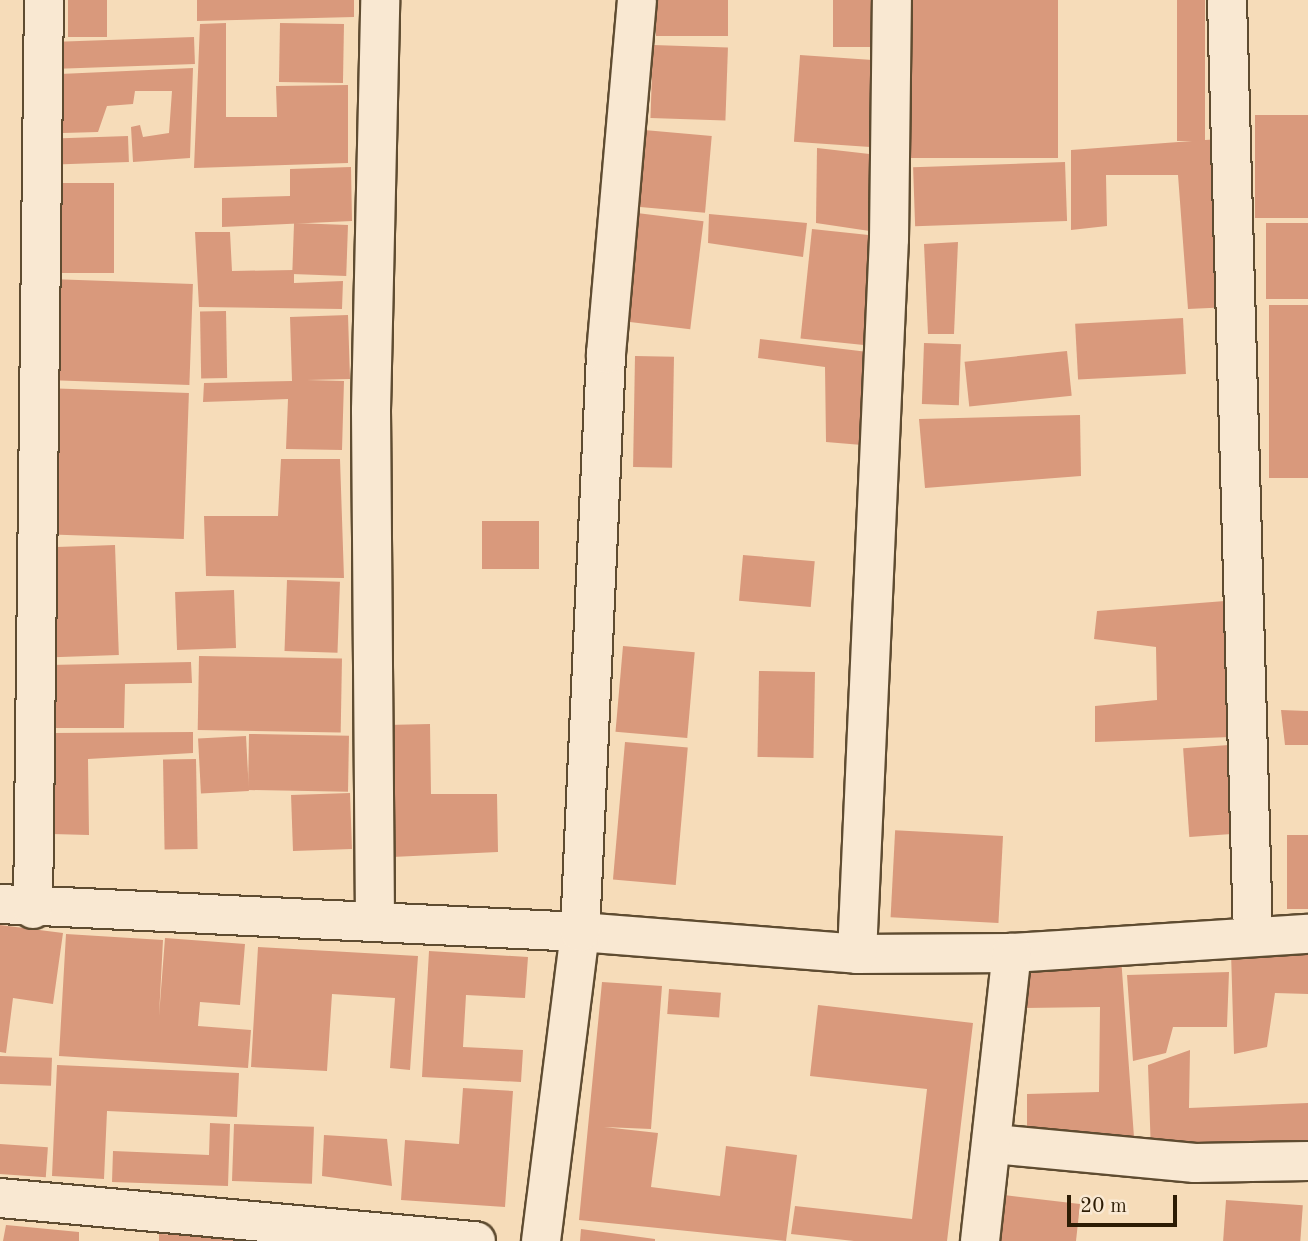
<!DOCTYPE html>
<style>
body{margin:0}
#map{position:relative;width:1308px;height:1241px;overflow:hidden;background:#f6dcb9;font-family:"Old Standard TT",serif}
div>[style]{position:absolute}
.building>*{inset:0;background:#d9997c;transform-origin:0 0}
.roads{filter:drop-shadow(2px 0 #5f4c31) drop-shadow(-2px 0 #5f4c31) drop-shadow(0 2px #5f4c31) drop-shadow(0 -2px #5f4c31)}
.minor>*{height:38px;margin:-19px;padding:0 19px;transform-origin:19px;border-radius:19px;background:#f9e8d2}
span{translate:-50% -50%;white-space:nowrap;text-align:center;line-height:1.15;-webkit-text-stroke:5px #f9e8d2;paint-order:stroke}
.scale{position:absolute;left:1067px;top:1195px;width:110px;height:32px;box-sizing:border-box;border:4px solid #2d1c04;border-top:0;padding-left:9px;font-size:21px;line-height:24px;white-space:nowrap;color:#2d1c04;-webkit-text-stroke:5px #f9e8d2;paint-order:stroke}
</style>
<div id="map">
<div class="building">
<i style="left:68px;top:0;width:39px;height:37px"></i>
<i style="clip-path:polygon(197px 0,354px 0,354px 17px,197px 21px)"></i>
<i style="left:656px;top:0;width:72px;height:36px"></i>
<i style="left:833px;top:0;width:40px;height:47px"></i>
<i style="left:908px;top:0;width:150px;height:158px"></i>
<i style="left:1177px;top:0;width:28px;height:141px"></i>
<i style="clip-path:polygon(226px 23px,226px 117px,277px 117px,276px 86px,348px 85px,348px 163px,194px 168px,200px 24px)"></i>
<i style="left:280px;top:23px;width:64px;height:59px;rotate:1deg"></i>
<i style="left:194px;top:37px;width:27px;height:136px;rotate:88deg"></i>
<i style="left:653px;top:45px;width:75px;height:73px;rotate:2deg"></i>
<i style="left:800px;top:55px;width:80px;height:87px;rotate:4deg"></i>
<i style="clip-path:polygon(193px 68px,190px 158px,133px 162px,131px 127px,140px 125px,143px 137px,169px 133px,172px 91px,135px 91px,133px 104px,107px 106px,98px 132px,63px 133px,60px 74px)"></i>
<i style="left:1308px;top:115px;width:103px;height:53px;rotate:90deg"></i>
<i style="left:644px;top:130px;width:68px;height:77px;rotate:5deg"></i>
<i style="left:128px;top:136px;width:26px;height:73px;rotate:88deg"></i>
<i style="clip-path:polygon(1219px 139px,1231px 307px,1188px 309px,1178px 175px,1106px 175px,1107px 226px,1071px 230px,1071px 150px)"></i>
<i style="clip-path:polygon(817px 148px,887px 156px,883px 233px,816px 223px)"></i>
<i style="left:1065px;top:162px;width:59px;height:152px;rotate:88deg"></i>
<i style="clip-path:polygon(351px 167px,352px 221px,222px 227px,222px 198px,290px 196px,290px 169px)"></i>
<i style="left:51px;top:183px;width:63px;height:90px"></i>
<i style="left:637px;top:213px;width:67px;height:109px;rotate:7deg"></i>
<i style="clip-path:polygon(709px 214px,807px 223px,803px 257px,708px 243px)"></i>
<i style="left:1266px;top:223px;width:42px;height:76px"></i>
<i style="left:348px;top:225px;width:51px;height:54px;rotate:92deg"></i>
<i style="left:812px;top:229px;width:71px;height:110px;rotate:6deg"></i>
<i style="clip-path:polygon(195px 232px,230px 232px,232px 271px,294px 270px,294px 283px,343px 281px,342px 309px,199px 307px)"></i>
<i style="clip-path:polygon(958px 242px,954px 334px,928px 334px,924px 244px)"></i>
<i style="left:50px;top:279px;width:143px;height:101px;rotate:2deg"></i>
<i style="left:1269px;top:305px;width:39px;height:173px"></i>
<i style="left:226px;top:311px;width:67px;height:26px;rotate:89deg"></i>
<i style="clip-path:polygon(348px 315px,350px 379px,307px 380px,344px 381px,342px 450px,286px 449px,288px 399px,203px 402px,204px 383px,292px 381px,290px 317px)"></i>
<i style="left:1183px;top:318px;width:56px;height:108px;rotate:87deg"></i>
<i style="clip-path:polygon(760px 339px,868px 352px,862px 445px,826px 442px,825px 367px,758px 358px)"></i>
<i style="left:924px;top:343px;width:37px;height:61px;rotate:2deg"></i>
<i style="left:1067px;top:351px;width:45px;height:103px;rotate:84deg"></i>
<i style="left:635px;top:356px;width:39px;height:111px;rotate:1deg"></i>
<i style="left:43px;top:388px;width:146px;height:146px;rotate:2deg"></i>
<i style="clip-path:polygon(1080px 415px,1081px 476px,925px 488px,919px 419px)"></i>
<i style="clip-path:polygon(281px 459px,340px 459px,344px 578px,206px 576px,204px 516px,278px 516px)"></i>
<i style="left:482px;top:521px;width:57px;height:48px"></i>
<i style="left:115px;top:545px;width:110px;height:73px;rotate:88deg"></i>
<i style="left:743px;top:555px;width:72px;height:46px;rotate:5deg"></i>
<i style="left:287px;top:580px;width:53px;height:71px;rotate:2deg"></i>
<i style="left:234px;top:590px;width:58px;height:59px;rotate:88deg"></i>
<i style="clip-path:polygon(1225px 601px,1231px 737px,1095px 742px,1095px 706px,1157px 700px,1156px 647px,1094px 639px,1097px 611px)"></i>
<i style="left:623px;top:646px;width:72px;height:86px;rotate:5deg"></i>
<i style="left:199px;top:656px;width:143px;height:74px;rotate:1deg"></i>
<i style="clip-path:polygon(191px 662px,192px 683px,125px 684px,124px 728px,47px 728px,49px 665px)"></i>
<i style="left:759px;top:671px;width:56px;height:86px;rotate:1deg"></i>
<i style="clip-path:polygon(1281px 710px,1308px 711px,1308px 745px,1285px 745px)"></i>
<i style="clip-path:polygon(430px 724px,431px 794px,497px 794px,498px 852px,392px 857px,386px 725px)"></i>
<i style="clip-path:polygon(193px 732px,193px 753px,88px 759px,89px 835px,52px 834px,53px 733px)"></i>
<i style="left:249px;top:734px;width:100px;height:56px;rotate:1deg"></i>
<i style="left:246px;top:736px;width:55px;height:48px;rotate:87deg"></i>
<i style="left:625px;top:742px;width:63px;height:138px;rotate:5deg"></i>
<i style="left:1229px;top:745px;width:89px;height:46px;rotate:86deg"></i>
<i style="left:196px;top:759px;width:90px;height:33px;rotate:89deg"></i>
<i style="left:350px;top:793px;width:56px;height:59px;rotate:88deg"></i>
<i style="left:1287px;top:835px;width:21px;height:74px"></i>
<i style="left:1003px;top:836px;width:87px;height:108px;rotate:93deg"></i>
<i style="clip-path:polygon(0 925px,63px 933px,53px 1004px,13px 998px,6px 1053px,0 1052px)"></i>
<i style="clip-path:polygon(66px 934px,163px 940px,159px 1016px,165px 938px,245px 944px,240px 1005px,200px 1002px,198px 1026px,251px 1030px,248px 1068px,59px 1056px)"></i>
<i style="clip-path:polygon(258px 947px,418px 956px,410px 1070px,390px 1068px,395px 998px,332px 994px,327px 1071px,251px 1067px)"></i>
<i style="clip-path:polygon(429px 951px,528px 957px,525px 998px,466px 995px,463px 1047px,523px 1050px,521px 1082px,422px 1077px)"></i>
<i style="clip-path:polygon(1308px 951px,1308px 994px,1275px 993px,1267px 1047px,1234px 1054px,1231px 952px)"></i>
<i style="clip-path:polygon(1121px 957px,1135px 1151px,1027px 1144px,1027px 1094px,1099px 1092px,1100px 1007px,1024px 1008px,1021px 964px)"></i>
<i style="clip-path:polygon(1229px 972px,1227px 1027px,1173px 1027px,1166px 1053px,1133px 1061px,1127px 975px)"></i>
<i style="clip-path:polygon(602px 982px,662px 986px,651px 1129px,604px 1127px,658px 1133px,651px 1187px,720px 1196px,726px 1146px,797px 1155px,786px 1241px,579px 1220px)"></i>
<i style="left:669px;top:989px;width:52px;height:25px;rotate:4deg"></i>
<i style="clip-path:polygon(818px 1005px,973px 1023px,947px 1241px,854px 1241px,791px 1234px,795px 1206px,912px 1219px,927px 1089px,810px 1076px)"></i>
<i style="clip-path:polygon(1190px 1050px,1189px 1108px,1308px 1103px,1308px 1142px,1151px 1153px,1148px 1065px)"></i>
<i style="left:0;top:1056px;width:52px;height:28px;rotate:2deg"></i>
<i style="clip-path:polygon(57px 1065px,239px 1073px,237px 1117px,107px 1111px,104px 1179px,52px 1176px)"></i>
<i style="clip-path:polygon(463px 1088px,513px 1091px,505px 1207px,401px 1200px,405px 1140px,459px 1144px)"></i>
<i style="clip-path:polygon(210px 1123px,230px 1124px,228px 1186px,112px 1182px,113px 1151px,209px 1155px)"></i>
<i style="left:234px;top:1124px;width:80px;height:57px;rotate:2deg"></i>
<i style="clip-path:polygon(324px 1135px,387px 1139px,392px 1186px,322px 1176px)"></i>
<i style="left:0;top:1144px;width:48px;height:30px;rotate:4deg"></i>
<i style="clip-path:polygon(1004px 1195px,1080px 1204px,1076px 1241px,998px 1241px)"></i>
<i style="left:1226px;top:1200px;width:77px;height:41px;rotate:4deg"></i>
<i style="clip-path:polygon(6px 1225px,79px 1232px,79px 1241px,3px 1241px)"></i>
<i style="clip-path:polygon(581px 1229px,655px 1239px,655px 1241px,580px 1241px)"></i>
<i style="clip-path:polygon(159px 1234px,274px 1239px,274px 1241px,159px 1241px)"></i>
</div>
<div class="roads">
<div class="minor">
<i style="left:1227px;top:0;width:936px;rotate:88.41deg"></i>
<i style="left:0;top:904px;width:581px;rotate:2.76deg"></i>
<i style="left:580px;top:932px;width:278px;rotate:4.5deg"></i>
<i style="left:857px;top:954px;width:155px;rotate:-0.4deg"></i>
<i style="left:1012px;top:953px;width:297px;rotate:-3.7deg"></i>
<i style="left:33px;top:909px;width:909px;rotate:-89.31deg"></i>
<i style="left:375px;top:920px;width:510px;rotate:-90.45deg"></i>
<i style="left:371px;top:410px;width:410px;rotate:-88.7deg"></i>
<i style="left:857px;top:954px;width:716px;rotate:-87.44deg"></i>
<i style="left:889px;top:239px;width:239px;rotate:-89.3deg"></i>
<i style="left:994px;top:1144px;width:202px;rotate:5.4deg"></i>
<i style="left:1195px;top:1163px;width:113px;rotate:-1deg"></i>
<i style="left:0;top:1198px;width:478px;rotate:5.2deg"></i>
<i style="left:541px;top:1241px;width:311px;rotate:-82.8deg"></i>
<i style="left:580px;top:932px;width:579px;rotate:-87.42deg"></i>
<i style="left:606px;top:354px;width:355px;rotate:-85deg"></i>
<i style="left:980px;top:1241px;width:290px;rotate:-83.7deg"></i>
</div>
</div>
<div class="scale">20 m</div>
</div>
